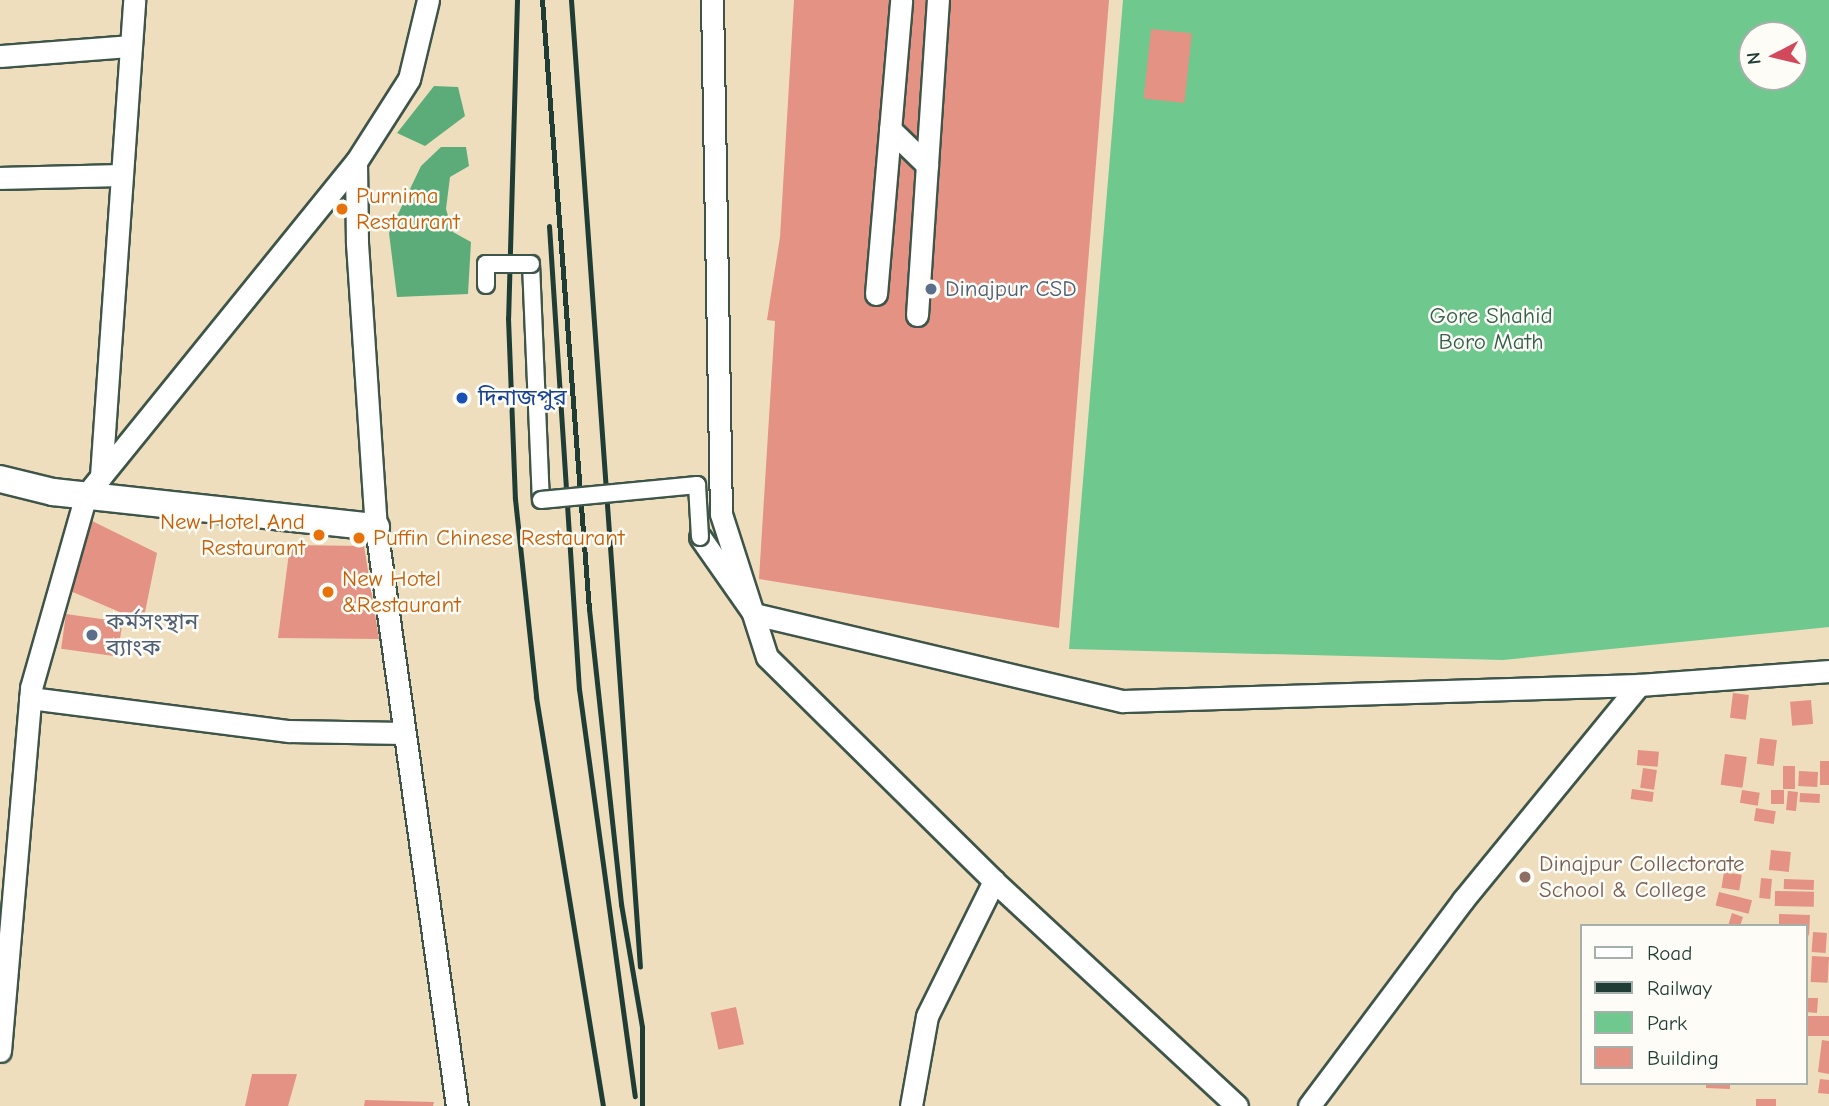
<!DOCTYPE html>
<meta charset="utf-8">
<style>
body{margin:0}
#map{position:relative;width:1829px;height:1106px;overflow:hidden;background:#eedebe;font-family:"Comic Neue","Noto Sans Bengali",sans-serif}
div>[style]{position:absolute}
.green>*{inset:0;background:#6fc88e}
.forest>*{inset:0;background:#5bac79}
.building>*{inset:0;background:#e39283;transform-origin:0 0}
.roads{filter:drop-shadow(2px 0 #3e5549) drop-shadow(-2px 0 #3e5549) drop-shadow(0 2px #3e5549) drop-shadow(0 -2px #3e5549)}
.pedestrian>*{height:16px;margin:-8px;padding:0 8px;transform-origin:8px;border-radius:8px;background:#fff}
.minor>*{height:21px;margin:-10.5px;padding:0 10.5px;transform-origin:10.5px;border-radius:10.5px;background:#fff}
.tertiary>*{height:26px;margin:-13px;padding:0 13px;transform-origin:13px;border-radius:13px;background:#fff}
.rail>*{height:5px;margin:-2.5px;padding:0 2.5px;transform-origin:2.5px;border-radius:2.5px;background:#1f3d34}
.bridges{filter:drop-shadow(2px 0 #3e5549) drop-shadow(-2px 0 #3e5549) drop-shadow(0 2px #3e5549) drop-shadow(0 -2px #3e5549)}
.pedestrian-bridge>*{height:16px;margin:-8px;padding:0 8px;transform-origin:8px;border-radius:8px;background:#fff}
.dots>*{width:19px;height:19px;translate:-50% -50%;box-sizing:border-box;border:4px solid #fdfcf7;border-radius:50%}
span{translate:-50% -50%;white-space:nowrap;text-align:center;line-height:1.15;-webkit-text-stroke:5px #fdfcf7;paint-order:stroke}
.food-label{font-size:23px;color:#c56008}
.left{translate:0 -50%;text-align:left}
.right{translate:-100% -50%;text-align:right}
.service-label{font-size:23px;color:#4e5e75}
.park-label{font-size:23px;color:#33604a}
.transit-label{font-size:23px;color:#164399}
.education-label{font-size:23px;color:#785e54}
.legend{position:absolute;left:1580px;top:924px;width:228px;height:161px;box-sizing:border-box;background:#fdfcf7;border:2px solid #a4b0a9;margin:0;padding:9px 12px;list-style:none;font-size:21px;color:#1f3d34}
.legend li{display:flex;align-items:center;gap:14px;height:35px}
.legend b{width:35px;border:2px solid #a4b0a9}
.north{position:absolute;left:1738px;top:21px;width:70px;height:70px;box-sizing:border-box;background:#fdfcf7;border:2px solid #a4b0a9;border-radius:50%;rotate:263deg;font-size:19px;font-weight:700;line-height:28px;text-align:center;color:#1f3d34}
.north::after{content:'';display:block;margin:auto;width:24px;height:32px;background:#d1495b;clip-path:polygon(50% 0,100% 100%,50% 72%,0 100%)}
</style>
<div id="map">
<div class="green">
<i style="clip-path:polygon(evenodd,1123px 0,1829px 0,1829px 627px,1503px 660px,1069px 649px,1123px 0,1752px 35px,1794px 35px,1794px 77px,1752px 77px,1752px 35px)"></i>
</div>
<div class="forest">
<i style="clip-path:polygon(434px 86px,458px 87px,465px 116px,425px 146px,397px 133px)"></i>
<i style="clip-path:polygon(441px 147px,466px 147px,469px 166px,450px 177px,446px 209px,453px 232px,471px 242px,468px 294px,397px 297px,389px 233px,421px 166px)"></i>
</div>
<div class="building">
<i style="clip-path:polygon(794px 0,1109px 0,1059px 628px,759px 579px,775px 321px,767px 320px,780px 237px)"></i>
<i style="left:1151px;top:29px;width:41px;height:70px;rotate:6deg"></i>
<i style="clip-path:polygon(80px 515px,157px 553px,143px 622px,61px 587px)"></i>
<i style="clip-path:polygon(290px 545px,364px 546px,379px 639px,278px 638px)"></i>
<i style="left:66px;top:614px;width:57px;height:35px;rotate:8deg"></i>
<i style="left:1733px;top:693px;width:16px;height:25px;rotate:7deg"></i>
<i style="left:1811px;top:700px;width:24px;height:21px;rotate:85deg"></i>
<i style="left:1760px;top:738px;width:17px;height:26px;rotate:7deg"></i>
<i style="left:1638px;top:750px;width:21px;height:15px;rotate:5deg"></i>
<i style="left:1725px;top:754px;width:22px;height:31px;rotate:8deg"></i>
<i style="left:1820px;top:761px;width:9px;height:24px"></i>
<i style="left:1783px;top:766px;width:12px;height:23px"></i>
<i style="left:1643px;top:768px;width:14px;height:20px;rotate:8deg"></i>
<i style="left:1799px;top:771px;width:19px;height:15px;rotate:3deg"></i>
<i style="left:1632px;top:789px;width:22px;height:10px;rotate:8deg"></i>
<i style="left:1742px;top:790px;width:18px;height:13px;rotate:9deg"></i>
<i style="left:1771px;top:790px;width:13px;height:14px"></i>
<i style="left:1788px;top:791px;width:10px;height:19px;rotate:6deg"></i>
<i style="left:1800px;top:793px;width:20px;height:9px;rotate:3deg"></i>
<i style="left:1756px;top:808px;width:20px;height:13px;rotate:9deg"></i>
<i style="left:1771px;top:850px;width:20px;height:20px;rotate:6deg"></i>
<i style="left:1724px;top:872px;width:18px;height:16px;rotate:9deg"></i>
<i style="left:1761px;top:878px;width:11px;height:20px;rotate:5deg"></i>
<i style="left:1784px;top:879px;width:30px;height:10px;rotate:2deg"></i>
<i style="left:1775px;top:891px;width:39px;height:15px;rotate:1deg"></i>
<i style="left:1719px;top:892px;width:34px;height:14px;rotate:14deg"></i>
<i style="clip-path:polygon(1732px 913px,1743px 917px,1740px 926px,1728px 926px)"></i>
<i style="clip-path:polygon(1779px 914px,1810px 915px,1809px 937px,1806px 926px,1779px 926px)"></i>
<i style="left:1813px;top:932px;width:14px;height:20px;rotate:4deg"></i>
<i style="left:1812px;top:956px;width:17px;height:26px;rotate:3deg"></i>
<i style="clip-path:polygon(1806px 998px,1818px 998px,1817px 1013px,1806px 1012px)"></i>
<i style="left:736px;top:1007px;width:38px;height:26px;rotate:78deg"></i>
<i style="left:1806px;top:1016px;width:23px;height:20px"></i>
<i style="clip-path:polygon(1822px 1040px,1829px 1041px,1829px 1074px,1818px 1072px)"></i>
<i style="clip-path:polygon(252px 1074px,297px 1074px,288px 1106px,245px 1106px)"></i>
<i style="clip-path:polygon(1820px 1079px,1829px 1080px,1829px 1094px,1818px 1093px)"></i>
<i style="clip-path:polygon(1706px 1083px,1730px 1083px,1730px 1089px,1706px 1088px)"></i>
<i style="left:1756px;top:1099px;width:20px;height:7px"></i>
<i style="clip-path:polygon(365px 1100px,434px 1102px,433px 1106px,364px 1106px)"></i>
</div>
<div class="roads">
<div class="pedestrian">
<i style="left:531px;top:264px;width:236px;rotate:87.6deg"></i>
</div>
<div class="minor">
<i style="left:428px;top:0;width:81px;rotate:103.5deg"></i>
<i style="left:409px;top:79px;width:98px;rotate:122.6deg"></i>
<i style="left:356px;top:162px;width:81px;rotate:89.3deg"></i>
<i style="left:357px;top:243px;width:285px;rotate:86.2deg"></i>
<i style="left:376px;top:527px;width:585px;rotate:82.04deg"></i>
<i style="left:712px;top:0;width:514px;rotate:89deg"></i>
<i style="left:721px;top:514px;width:150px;rotate:72.2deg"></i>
<i style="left:767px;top:657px;width:319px;rotate:44.6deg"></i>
<i style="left:994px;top:881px;width:331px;rotate:42.8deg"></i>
<i style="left:0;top:56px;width:131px;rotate:-4.4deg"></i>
<i style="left:890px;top:129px;width:52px;rotate:44.2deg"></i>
<i style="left:0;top:178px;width:122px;rotate:-1.4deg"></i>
<i style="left:876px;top:294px;width:295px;rotate:-85.1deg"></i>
<i style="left:917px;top:315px;width:316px;rotate:-86.2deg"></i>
<i style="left:101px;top:476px;width:477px;rotate:-86deg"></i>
<i style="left:700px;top:537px;width:94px;rotate:55deg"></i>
<i style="left:754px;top:614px;width:379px;rotate:13.3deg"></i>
<i style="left:1123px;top:701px;width:516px;rotate:-1.78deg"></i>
<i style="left:1639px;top:685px;width:191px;rotate:-4.2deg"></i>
<i style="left:30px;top:698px;width:261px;rotate:7.3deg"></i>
<i style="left:289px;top:731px;width:115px;rotate:1deg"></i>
<i style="left:0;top:1051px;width:364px;rotate:-85.1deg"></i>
<i style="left:31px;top:688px;width:201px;rotate:-74.1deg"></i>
<i style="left:86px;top:495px;width:429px;rotate:-51deg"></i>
<i style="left:911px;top:1106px;width:91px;rotate:-79.9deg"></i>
<i style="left:927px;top:1016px;width:151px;rotate:-63.6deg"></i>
<i style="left:1309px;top:1106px;width:257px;rotate:-53.2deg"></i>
<i style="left:1463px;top:900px;width:278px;rotate:-50.7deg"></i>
</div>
<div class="tertiary">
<i style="left:0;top:479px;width:55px;rotate:13.8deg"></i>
<i style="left:53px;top:492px;width:325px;rotate:6.2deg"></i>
</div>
</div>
<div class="rail">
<i style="left:517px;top:0;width:318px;rotate:91.6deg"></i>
<i style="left:508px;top:318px;width:181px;rotate:87.8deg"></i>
<i style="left:515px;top:499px;width:199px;rotate:83.9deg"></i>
<i style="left:536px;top:697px;width:414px;rotate:80.7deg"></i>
<i style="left:542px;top:0;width:611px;rotate:85.59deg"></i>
<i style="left:589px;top:609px;width:297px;rotate:83.8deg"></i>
<i style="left:621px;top:904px;width:125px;rotate:80.3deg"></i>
<i style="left:642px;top:1027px;width:79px;rotate:90deg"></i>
<i style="left:571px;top:0;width:969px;rotate:85.92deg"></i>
<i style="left:549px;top:226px;width:464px;rotate:86.3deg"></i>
<i style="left:579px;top:689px;width:411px;rotate:82.2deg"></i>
</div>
<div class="bridges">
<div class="pedestrian-bridge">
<i style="left:486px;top:285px;width:21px;rotate:-90deg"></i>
<i style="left:486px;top:264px;width:45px"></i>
<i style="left:541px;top:500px;width:157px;rotate:-5.5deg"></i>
<i style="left:697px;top:485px;width:52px;rotate:86.7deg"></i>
</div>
</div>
<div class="dots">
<i style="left:342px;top:209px;background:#e8710a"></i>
<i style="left:931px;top:289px;background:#5c6f8a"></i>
<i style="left:462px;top:398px;background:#1a4fb4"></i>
<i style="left:319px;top:535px;background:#e8710a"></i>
<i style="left:359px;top:538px;background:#e8710a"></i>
<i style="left:328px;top:592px;background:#e8710a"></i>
<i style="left:92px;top:635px;background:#5c6f8a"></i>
<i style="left:1525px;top:877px;background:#8d6e63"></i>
</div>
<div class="food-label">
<span class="left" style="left:356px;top:209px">Purnima<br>Restaurant</span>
<span class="right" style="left:305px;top:535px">New Hotel And<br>Restaurant</span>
<span class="left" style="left:373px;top:538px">Puffin Chinese Restaurant</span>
<span class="left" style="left:342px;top:592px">New Hotel<br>&amp;Restaurant</span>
</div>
<div class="service-label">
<span class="left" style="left:945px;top:289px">Dinajpur CSD</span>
<span class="left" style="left:106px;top:635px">কর্মসংস্থান<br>ব্যাংক</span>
</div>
<div class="park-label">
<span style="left:1491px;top:329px">Gore Shahid<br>Boro Math</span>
</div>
<div class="transit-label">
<span class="left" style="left:478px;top:398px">দিনাজপুর</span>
</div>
<div class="education-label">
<span class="left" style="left:1539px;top:877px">Dinajpur Collectorate<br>School &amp; College</span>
</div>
<ul class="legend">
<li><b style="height:9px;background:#fff"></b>Road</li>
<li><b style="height:9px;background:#1f3d34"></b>Railway</li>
<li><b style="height:19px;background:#6fc88e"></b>Park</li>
<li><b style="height:19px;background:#e39283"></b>Building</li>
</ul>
<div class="north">N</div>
</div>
